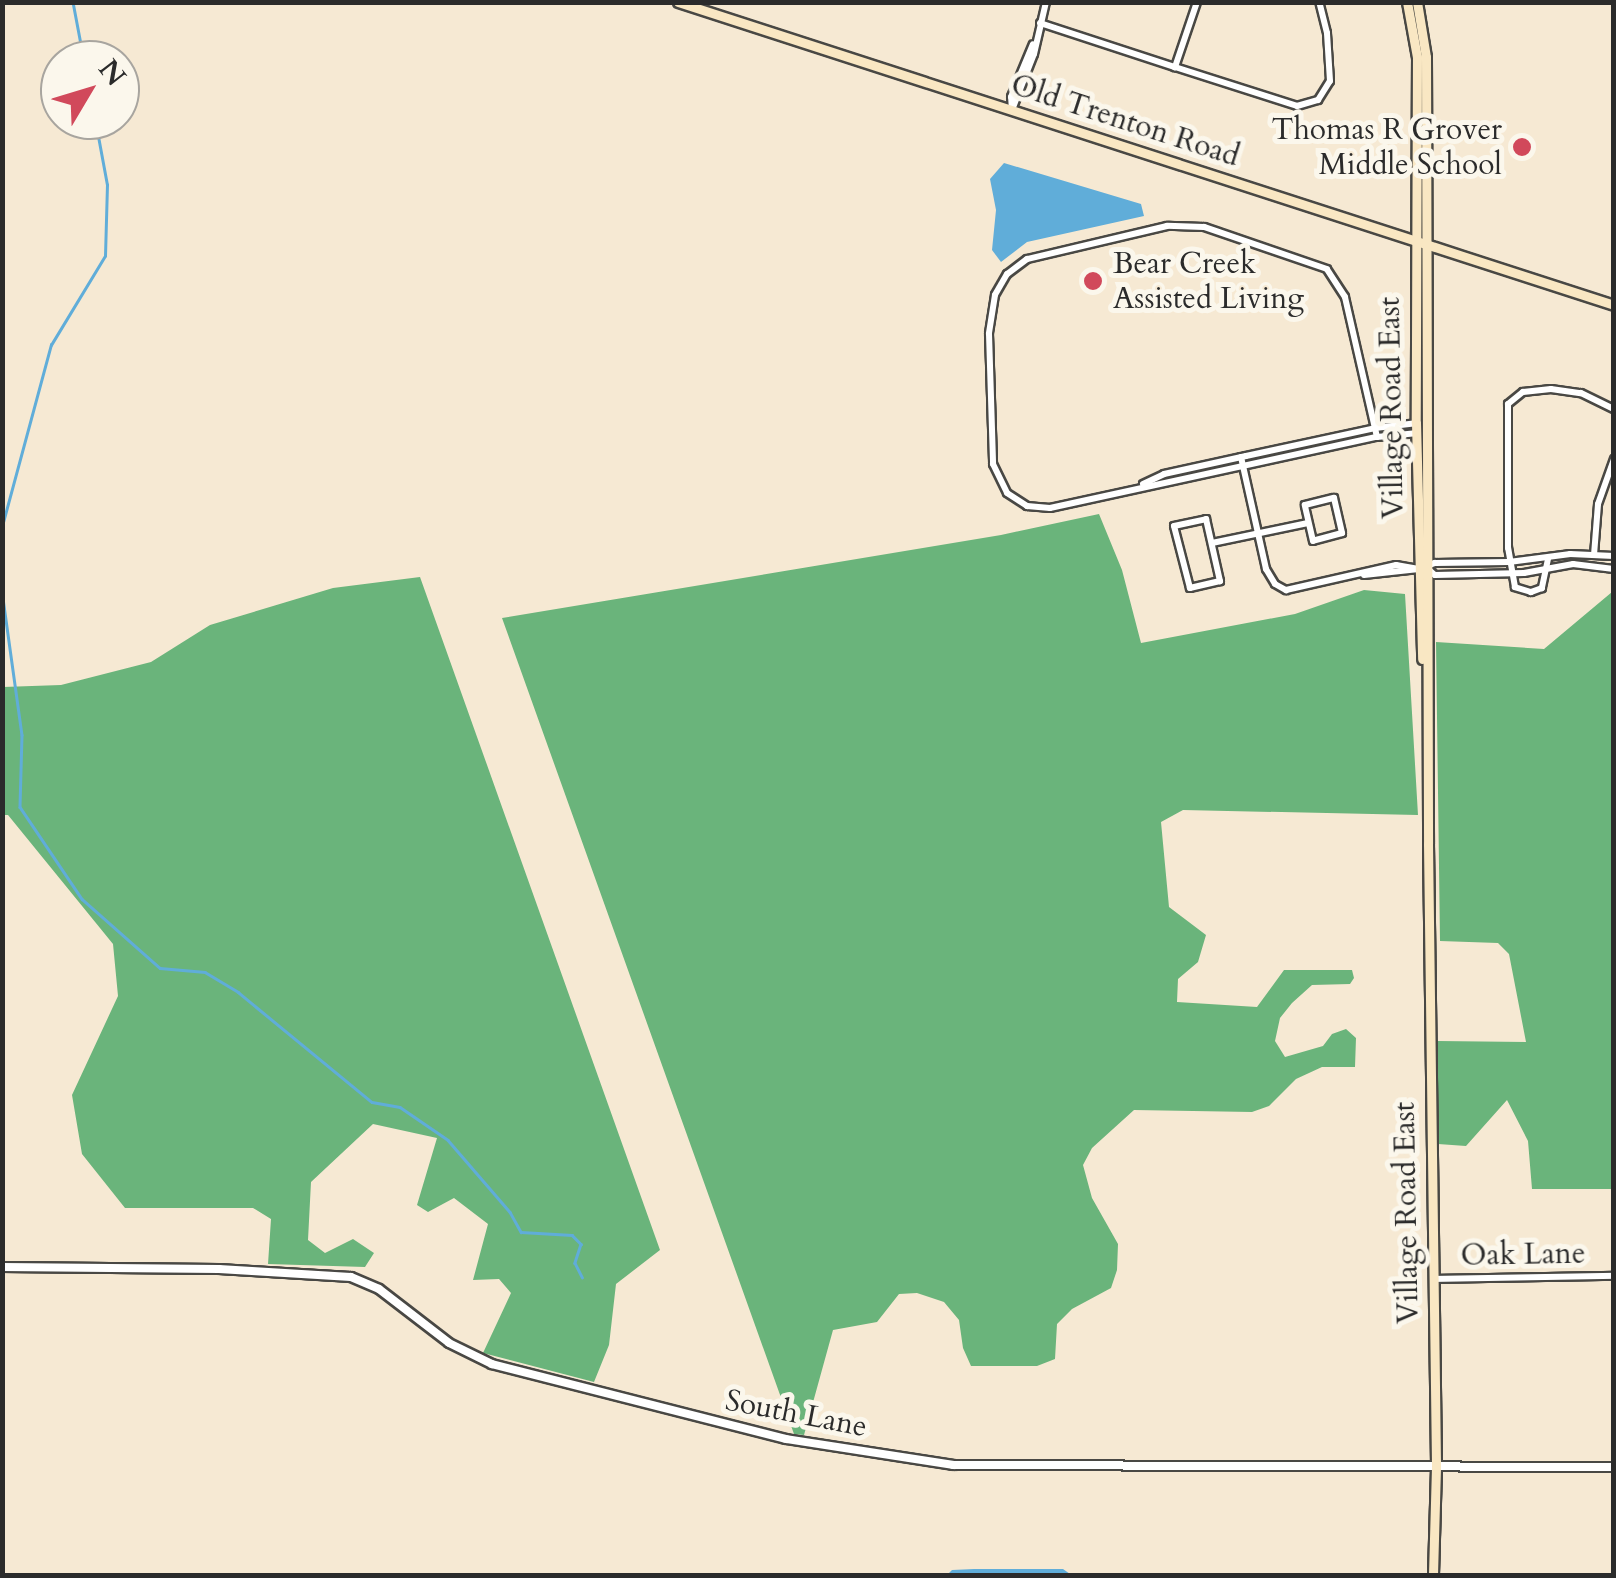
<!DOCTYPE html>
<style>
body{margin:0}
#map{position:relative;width:1616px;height:1578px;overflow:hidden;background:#f6e9d3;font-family:Cardo,serif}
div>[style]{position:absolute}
.forest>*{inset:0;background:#6ab47b}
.water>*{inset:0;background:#60add9}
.stream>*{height:2.5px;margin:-1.25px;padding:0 1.25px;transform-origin:1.25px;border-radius:1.25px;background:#60add9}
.roads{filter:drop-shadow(2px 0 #494844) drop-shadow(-2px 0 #494844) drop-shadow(0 2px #494844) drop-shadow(0 -2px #494844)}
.minor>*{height:6px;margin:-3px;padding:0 3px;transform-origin:3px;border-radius:3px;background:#fff}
.tertiary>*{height:8px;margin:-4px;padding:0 4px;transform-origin:4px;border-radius:4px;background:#fff}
.secondary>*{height:9px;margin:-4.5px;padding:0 4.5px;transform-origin:4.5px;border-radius:4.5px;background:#f9e7c3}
.dots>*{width:28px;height:28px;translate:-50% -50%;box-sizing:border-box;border:5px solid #fbf7ec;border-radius:50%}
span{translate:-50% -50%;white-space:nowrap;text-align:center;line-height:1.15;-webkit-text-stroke:10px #fbf7ec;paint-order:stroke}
.street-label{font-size:30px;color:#2b2b2b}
.poi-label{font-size:30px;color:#2b2b2b}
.right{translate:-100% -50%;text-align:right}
.left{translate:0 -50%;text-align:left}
.frame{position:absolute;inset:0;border:5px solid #2b2b2b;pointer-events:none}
.north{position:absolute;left:40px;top:40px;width:100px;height:100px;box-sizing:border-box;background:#fbf7ec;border:2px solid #a8a59f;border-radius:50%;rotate:52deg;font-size:28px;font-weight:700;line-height:40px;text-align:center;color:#2b2b2b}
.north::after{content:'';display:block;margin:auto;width:35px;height:45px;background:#d1495b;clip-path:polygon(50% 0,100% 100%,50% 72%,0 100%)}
</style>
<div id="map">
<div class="forest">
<i style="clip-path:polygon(1099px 514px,1122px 570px,1141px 643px,1295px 614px,1364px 590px,1405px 594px,1418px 815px,1183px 810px,1161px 822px,1169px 907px,1206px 935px,1198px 962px,1178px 979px,1177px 1002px,1257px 1007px,1284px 970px,1352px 970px,1354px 978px,1350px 984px,1312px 985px,1292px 1003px,1280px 1018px,1275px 1041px,1285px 1057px,1323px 1046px,1332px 1034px,1346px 1029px,1356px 1038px,1355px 1067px,1322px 1067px,1296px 1079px,1269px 1106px,1252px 1112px,1134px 1110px,1092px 1148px,1083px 1165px,1092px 1198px,1118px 1244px,1117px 1270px,1111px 1288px,1072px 1309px,1057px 1324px,1055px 1359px,1037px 1366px,971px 1366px,963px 1348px,959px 1320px,944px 1302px,917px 1293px,899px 1294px,877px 1322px,833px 1330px,804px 1435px,794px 1434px,502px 618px,1001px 535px)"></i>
<i style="clip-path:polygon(420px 577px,660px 1250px,616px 1284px,609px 1345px,594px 1382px,483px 1353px,511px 1293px,499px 1279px,473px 1280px,488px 1224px,454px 1198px,428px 1212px,417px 1205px,437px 1138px,373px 1124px,311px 1182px,308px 1240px,325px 1253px,353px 1239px,374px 1253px,365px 1267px,268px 1264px,271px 1219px,253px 1208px,125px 1208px,82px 1154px,72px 1095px,118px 996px,113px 944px,8px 815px,3px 815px,3px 687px,61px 685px,151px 662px,210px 625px,333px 588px)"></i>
<i style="clip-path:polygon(1612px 592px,1613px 1189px,1532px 1189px,1528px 1141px,1507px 1100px,1466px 1146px,1438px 1144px,1437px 1041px,1526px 1042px,1509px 954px,1498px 943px,1440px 941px,1436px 642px,1544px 649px)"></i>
</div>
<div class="water">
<i style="clip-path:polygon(1004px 163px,1141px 204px,1144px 216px,1027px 242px,1001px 262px,992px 250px,996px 210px,990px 179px)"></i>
<i style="clip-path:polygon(974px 1569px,1063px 1569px,1070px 1574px,947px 1575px,952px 1570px)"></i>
</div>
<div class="stream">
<i style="left:73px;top:2px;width:59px;rotate:79.3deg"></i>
<i style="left:2px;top:526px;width:188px;rotate:-74.9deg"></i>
<i style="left:51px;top:345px;width:104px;rotate:-58.8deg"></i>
<i style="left:105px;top:256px;width:71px;rotate:-88.4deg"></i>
<i style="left:107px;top:185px;width:66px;rotate:-100.5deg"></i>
<i style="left:2px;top:591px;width:145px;rotate:82.1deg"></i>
<i style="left:22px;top:735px;width:72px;rotate:91.6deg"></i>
<i style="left:20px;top:807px;width:111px;rotate:56deg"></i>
<i style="left:82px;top:899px;width:104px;rotate:41.5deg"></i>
<i style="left:160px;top:968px;width:45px;rotate:5.1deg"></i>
<i style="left:205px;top:972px;width:39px;rotate:31deg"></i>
<i style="left:238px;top:992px;width:173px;rotate:39.4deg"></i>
<i style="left:372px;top:1102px;width:28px;rotate:10deg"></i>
<i style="left:400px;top:1107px;width:58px;rotate:34.5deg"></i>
<i style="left:448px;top:1140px;width:95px;rotate:49.3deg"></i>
<i style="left:510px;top:1212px;width:23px;rotate:61deg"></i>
<i style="left:521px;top:1232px;width:51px;rotate:3.4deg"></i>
<i style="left:572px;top:1235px;width:13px;rotate:45deg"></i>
<i style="left:581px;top:1244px;width:20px;rotate:108deg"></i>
<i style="left:575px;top:1263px;width:16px;rotate:63deg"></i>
</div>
<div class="roads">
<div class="minor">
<i style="left:1197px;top:2px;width:69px;rotate:108.7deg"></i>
<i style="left:1175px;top:67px;width:128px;rotate:17.7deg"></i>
<i style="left:1297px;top:106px;width:22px;rotate:-16deg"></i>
<i style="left:1318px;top:100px;width:22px;rotate:-58deg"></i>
<i style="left:1330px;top:81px;width:48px;rotate:-93.6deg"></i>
<i style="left:1327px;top:33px;width:32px;rotate:-104deg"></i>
<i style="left:1040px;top:23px;width:142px;rotate:18.1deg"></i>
<i style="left:1012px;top:110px;width:60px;rotate:-68.6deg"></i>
<i style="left:1034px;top:54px;width:53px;rotate:-77deg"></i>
<i style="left:1012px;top:110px;width:13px;rotate:-94deg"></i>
<i style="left:1011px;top:97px;width:57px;rotate:-67.5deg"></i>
<i style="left:1377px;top:437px;width:144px;rotate:-102.9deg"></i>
<i style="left:1345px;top:297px;width:33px;rotate:-123deg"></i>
<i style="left:1327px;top:269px;width:130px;rotate:-161.1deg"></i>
<i style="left:1204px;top:227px;width:37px;rotate:-178deg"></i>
<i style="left:1167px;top:226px;width:144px;rotate:166.7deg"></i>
<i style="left:1027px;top:259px;width:25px;rotate:143deg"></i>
<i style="left:1007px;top:274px;width:24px;rotate:120deg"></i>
<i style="left:995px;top:295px;width:39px;rotate:99deg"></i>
<i style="left:989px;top:334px;width:130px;rotate:88.2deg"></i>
<i style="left:993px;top:464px;width:32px;rotate:64deg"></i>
<i style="left:1007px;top:493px;width:24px;rotate:33deg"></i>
<i style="left:1027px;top:506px;width:23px;rotate:5deg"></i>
<i style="left:1050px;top:508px;width:335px;rotate:-12.3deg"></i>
<i style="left:1377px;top:437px;width:41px;rotate:-5.6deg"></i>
<i style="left:1241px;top:457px;width:115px;rotate:77.4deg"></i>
<i style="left:1266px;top:569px;width:17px;rotate:59deg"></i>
<i style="left:1275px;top:584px;width:13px;rotate:29deg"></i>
<i style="left:1286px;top:590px;width:113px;rotate:-12.8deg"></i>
<i style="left:1396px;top:565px;width:23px;rotate:10deg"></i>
<i style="left:1419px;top:569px;width:17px;rotate:-21deg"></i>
<i style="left:1435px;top:563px;width:74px;rotate:-0.8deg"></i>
<i style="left:1509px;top:562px;width:62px;rotate:-7.5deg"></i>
<i style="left:1570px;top:554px;width:44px;rotate:2.6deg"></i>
<i style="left:1143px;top:484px;width:23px;rotate:-25deg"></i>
<i style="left:1164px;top:474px;width:84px;rotate:-12.4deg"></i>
<i style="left:1246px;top:456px;width:132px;rotate:-12.2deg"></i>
<i style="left:1375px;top:428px;width:43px;rotate:-6.6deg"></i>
<i style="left:1334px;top:498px;width:36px;rotate:77deg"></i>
<i style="left:1342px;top:533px;width:30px;rotate:165deg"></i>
<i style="left:1313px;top:541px;width:37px;rotate:-103deg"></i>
<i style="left:1305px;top:505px;width:30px;rotate:-14deg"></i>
<i style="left:1206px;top:519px;width:64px;rotate:77.3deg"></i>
<i style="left:1220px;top:581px;width:31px;rotate:167deg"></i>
<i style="left:1190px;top:588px;width:64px;rotate:-104.5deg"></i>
<i style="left:1174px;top:526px;width:33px;rotate:-12deg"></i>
<i style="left:1212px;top:543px;width:98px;rotate:-11.8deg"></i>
<i style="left:1594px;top:555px;width:51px;rotate:-85.5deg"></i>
<i style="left:1598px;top:504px;width:48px;rotate:-70.4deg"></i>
<i style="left:1548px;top:559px;width:30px;rotate:102deg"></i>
<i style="left:1542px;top:588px;width:12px;rotate:160deg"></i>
<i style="left:1531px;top:592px;width:17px;rotate:-163deg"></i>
<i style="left:1515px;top:587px;width:40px;rotate:-100deg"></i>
<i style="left:1508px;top:548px;width:144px;rotate:-90deg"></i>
<i style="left:1508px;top:404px;width:19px;rotate:-39deg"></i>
<i style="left:1523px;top:392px;width:28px;rotate:-6deg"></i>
<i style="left:1551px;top:389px;width:30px;rotate:8deg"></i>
<i style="left:1581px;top:393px;width:37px;rotate:26deg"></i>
<i style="left:1428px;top:569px;width:9px;rotate:41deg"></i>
<i style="left:1435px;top:575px;width:89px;rotate:-1.3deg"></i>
<i style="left:1524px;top:573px;width:50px;rotate:-10.4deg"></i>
<i style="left:1573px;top:564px;width:41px;rotate:7deg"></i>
<i style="left:1364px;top:575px;width:55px;rotate:-6.2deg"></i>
<i style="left:1434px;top:1279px;width:180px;rotate:-1deg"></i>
</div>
<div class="tertiary">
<i style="left:2px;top:1267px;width:217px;rotate:0.5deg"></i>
<i style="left:219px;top:1269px;width:132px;rotate:3.5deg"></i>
<i style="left:351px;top:1277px;width:30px;rotate:23deg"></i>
<i style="left:379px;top:1289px;width:88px;rotate:37.6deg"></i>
<i style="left:449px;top:1343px;width:48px;rotate:26deg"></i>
<i style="left:492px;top:1364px;width:303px;rotate:14.3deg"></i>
<i style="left:786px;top:1439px;width:169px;rotate:8.8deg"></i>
<i style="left:953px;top:1465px;width:661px;rotate:0.17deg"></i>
</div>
<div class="secondary">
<i style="left:678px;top:2px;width:984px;rotate:17.94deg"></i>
<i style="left:1407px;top:2px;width:56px;rotate:79.7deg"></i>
<i style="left:1417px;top:57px;width:366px;rotate:90.2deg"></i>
<i style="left:1416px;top:423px;width:236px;rotate:88.5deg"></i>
<i style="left:1417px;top:2px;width:56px;rotate:80.7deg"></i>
<i style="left:1426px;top:57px;width:787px;rotate:89.85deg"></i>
<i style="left:1428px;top:844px;width:623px;rotate:89.26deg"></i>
<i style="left:1436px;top:1467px;width:109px;rotate:91.6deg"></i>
</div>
</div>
<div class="dots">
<i style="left:1522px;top:147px;background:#d1495b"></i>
<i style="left:1093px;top:281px;background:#d1495b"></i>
</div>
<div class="street-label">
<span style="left:1125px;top:121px;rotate:18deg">Old Trenton Road</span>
<span style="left:1392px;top:408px;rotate:-91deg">Village Road East</span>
<span style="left:1407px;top:1213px;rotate:-91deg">Village Road East</span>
<span style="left:1523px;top:1255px;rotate:-1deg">Oak Lane</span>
<span style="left:796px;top:1414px;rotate:11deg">South Lane</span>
</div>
<div class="poi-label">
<span class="right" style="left:1502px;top:147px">Thomas R Grover<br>Middle School</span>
<span class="left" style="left:1113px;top:281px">Bear Creek<br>Assisted Living</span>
</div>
<div class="frame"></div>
<div class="north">N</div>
</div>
